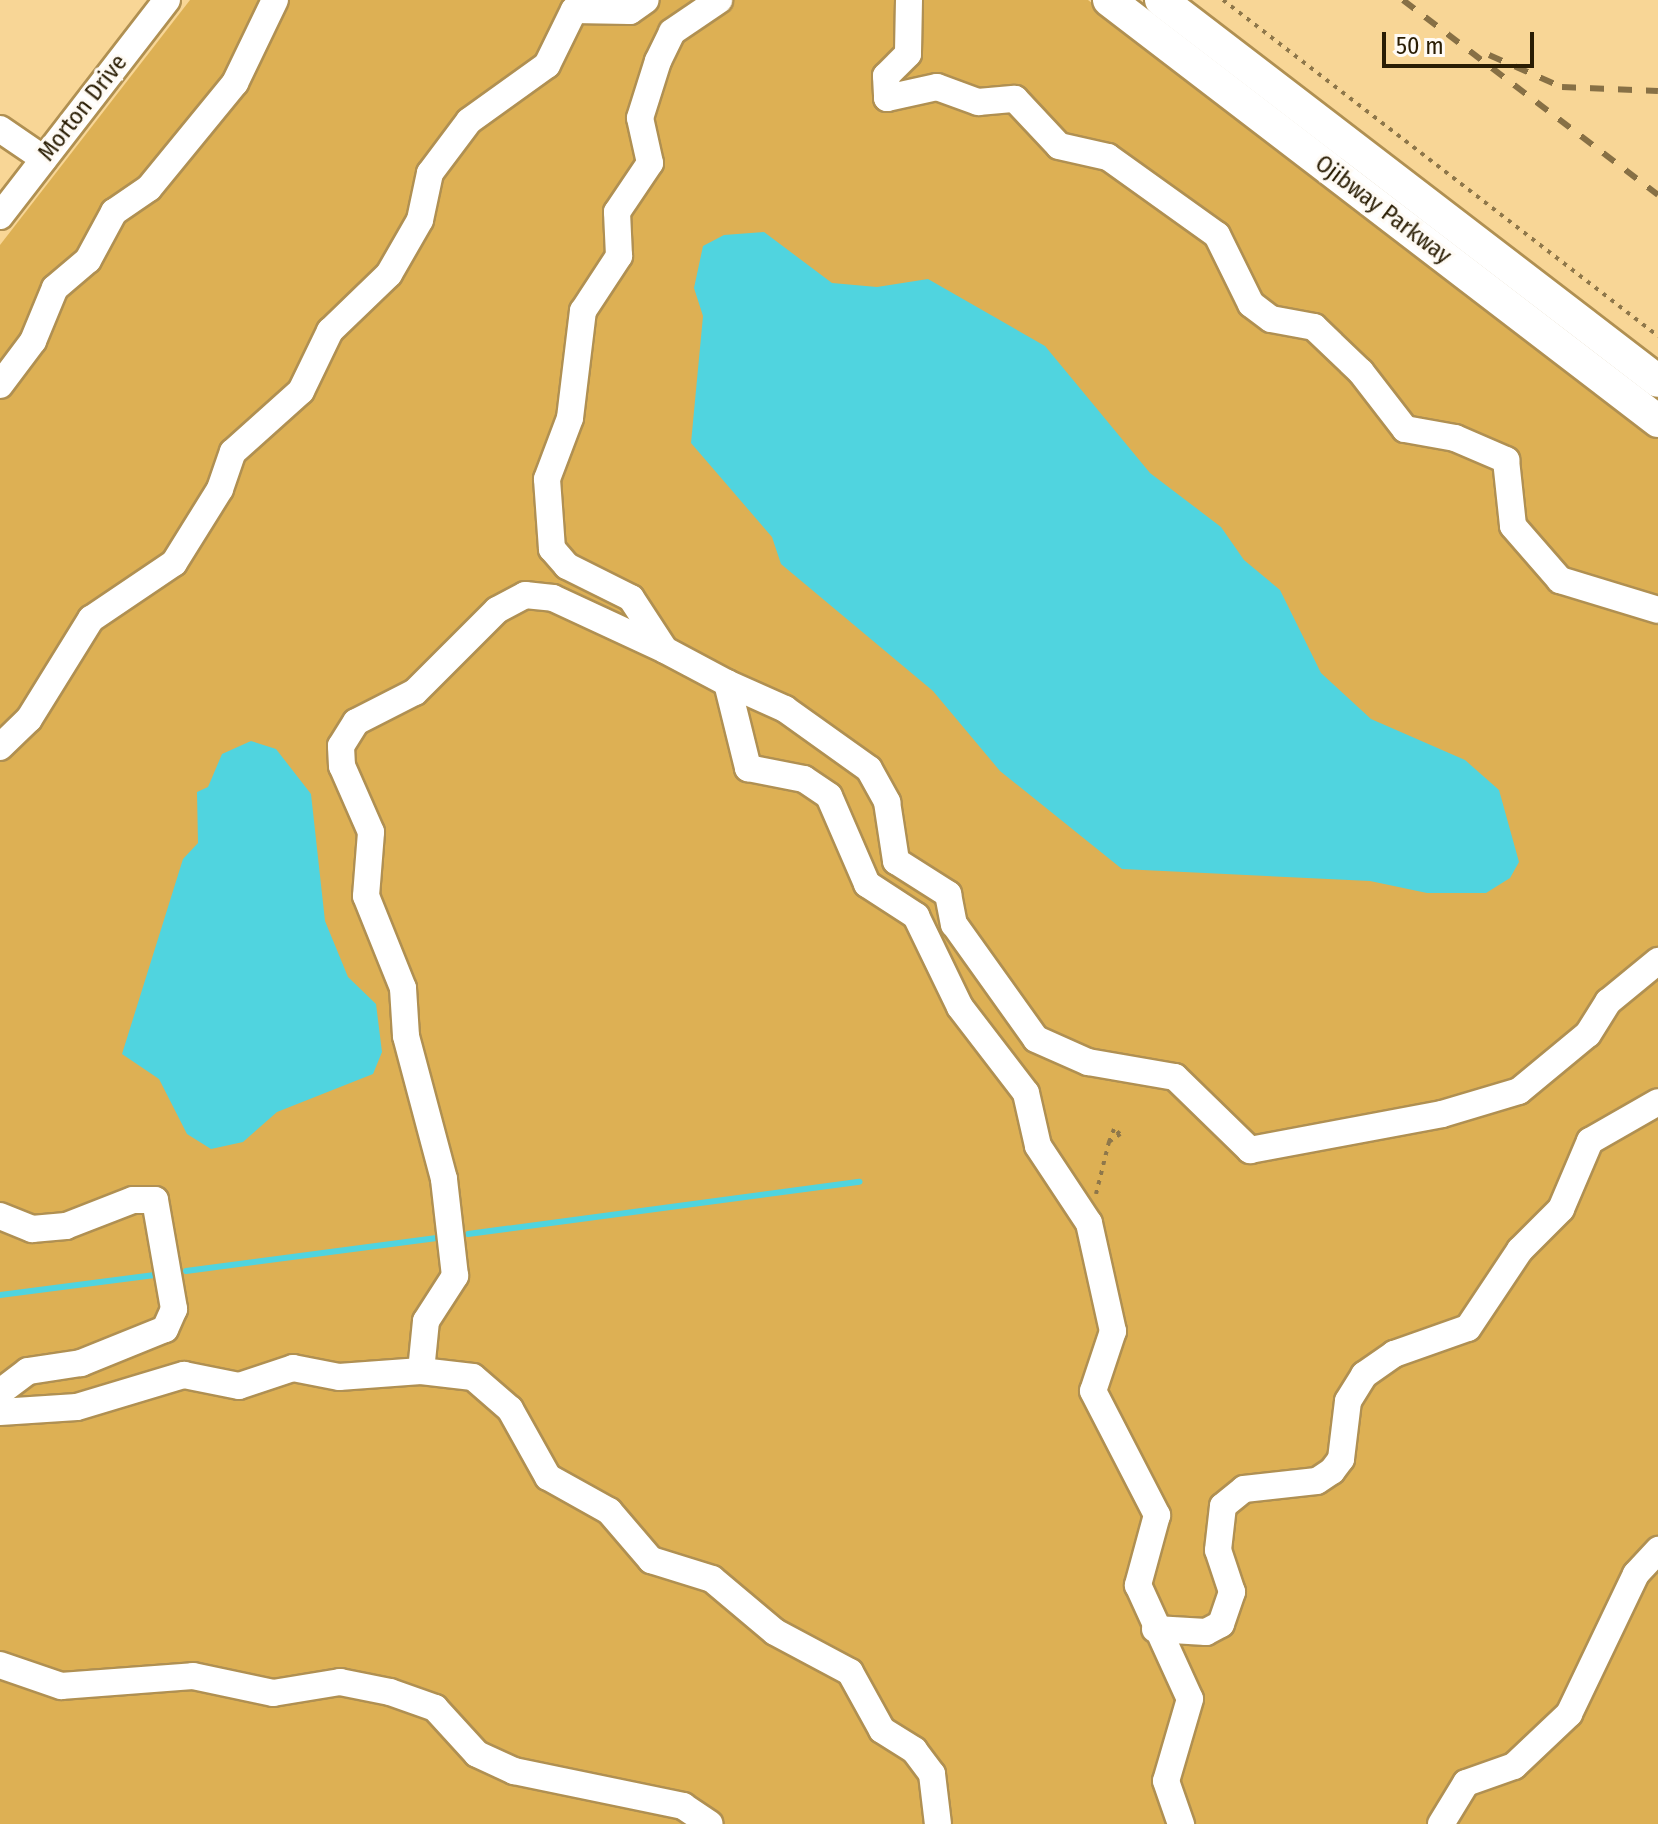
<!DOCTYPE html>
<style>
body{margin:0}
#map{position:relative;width:1658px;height:1824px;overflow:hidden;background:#f8d696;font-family:"Fira Sans Condensed",sans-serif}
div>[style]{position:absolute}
.green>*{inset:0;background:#ddb054}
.water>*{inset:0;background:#50d4df}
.stream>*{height:6px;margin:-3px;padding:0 3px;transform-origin:3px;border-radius:3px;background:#50d4df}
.path>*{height:4px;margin-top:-2px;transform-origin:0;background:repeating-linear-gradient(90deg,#8e774a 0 4px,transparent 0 10px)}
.roads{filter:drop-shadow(2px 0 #b09052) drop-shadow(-2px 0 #b09052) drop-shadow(0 2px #b09052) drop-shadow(0 -2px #b09052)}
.minor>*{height:26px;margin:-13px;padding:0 13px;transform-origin:13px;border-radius:13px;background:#fff}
.major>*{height:32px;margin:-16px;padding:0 16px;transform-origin:16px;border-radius:16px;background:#fff}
.rail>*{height:6px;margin-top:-3px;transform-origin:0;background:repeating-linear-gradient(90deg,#877045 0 14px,transparent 0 28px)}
span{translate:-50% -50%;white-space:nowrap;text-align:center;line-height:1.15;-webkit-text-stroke:6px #fffbf5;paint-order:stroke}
.street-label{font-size:24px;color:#2a1d03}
.scale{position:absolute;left:1382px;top:32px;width:152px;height:36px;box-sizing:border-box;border:4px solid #2a1d03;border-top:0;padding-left:10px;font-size:24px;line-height:28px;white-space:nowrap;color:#2a1d03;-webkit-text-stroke:6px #fffbf5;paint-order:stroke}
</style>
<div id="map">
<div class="green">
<i style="clip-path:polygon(190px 0,1088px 0,1658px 438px,1658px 1824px,0 1824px,0 245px)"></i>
</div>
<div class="water">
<i style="clip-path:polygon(764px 232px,832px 283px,877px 287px,928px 279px,1045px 346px,1150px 473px,1221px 527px,1244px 560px,1280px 590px,1321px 673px,1371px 719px,1465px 760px,1499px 790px,1519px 862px,1510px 878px,1486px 893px,1427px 893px,1370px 881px,1122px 869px,1000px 771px,933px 691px,781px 564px,772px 537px,691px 443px,703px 316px,694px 288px,703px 246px,724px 235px)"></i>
<i style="clip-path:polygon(251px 741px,276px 749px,311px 794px,325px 921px,348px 977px,376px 1004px,382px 1052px,373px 1074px,277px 1112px,243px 1142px,211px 1149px,187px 1134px,159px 1079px,122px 1054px,183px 859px,198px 843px,197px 792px,208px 787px,222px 754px)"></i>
</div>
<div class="stream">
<i style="left:468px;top:1234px;width:395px;rotate:-7.6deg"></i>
<i style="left:186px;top:1271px;width:251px;rotate:-7.5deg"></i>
<i style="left:0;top:1295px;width:154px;rotate:-7.4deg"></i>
</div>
<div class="path">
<i style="left:1223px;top:0;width:550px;rotate:37.68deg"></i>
<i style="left:1096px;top:1194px;width:54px;rotate:-76deg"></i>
<i style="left:1109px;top:1142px;width:14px;rotate:-36deg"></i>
<i style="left:1120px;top:1134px;width:8px;rotate:-140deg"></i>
<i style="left:1114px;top:1129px;width:14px;rotate:111deg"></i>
</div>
<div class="roads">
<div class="minor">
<i style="left:909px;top:0;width:54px;rotate:91.1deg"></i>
<i style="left:908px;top:54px;width:31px;rotate:135deg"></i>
<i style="left:886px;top:76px;width:22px;rotate:87deg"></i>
<i style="left:887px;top:98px;width:51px;rotate:-12.4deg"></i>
<i style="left:937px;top:87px;width:44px;rotate:20.1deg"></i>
<i style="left:978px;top:102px;width:37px;rotate:-5deg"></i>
<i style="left:1015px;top:99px;width:64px;rotate:46.9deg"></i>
<i style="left:1059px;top:146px;width:50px;rotate:12.7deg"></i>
<i style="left:1108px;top:157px;width:134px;rotate:35.6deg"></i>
<i style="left:1217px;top:235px;width:77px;rotate:63.8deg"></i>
<i style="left:1251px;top:304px;width:25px;rotate:37deg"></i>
<i style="left:1271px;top:319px;width:44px;rotate:10.5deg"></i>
<i style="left:1314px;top:327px;width:65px;rotate:43.8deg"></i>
<i style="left:1361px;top:372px;width:72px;rotate:52.3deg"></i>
<i style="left:1405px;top:429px;width:51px;rotate:10.2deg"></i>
<i style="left:1455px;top:438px;width:56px;rotate:23.3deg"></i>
<i style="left:1506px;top:460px;width:66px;rotate:83.9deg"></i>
<i style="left:1513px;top:526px;width:72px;rotate:49deg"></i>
<i style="left:1560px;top:580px;width:102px;rotate:17deg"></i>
<i style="left:0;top:129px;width:53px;rotate:34.3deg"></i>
<i style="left:0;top:216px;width:273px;rotate:-52.3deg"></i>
<i style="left:0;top:385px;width:55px;rotate:-53.1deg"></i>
<i style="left:33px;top:341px;width:57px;rotate:-67.5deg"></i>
<i style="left:55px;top:288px;width:43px;rotate:-40.3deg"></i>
<i style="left:88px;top:260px;width:55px;rotate:-61.6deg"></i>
<i style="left:114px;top:212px;width:42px;rotate:-34.4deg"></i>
<i style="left:149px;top:188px;width:136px;rotate:-50.7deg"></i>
<i style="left:235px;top:83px;width:92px;rotate:-64.3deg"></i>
<i style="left:665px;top:650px;width:70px;rotate:28deg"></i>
<i style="left:727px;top:683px;width:88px;rotate:76.1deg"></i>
<i style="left:748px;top:768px;width:57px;rotate:11.1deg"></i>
<i style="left:804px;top:779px;width:30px;rotate:34deg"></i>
<i style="left:829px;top:796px;width:96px;rotate:66.6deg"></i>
<i style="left:867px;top:884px;width:59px;rotate:33.1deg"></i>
<i style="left:916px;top:916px;width:101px;rotate:64.2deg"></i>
<i style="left:960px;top:1007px;width:108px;rotate:52.5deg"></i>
<i style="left:1026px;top:1093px;width:54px;rotate:77.2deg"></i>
<i style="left:1038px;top:1146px;width:92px;rotate:56.5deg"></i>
<i style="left:1089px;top:1223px;width:111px;rotate:77.5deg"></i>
<i style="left:1113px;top:1331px;width:63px;rotate:108.4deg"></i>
<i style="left:1093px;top:1391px;width:140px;rotate:62.7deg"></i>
<i style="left:1157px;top:1515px;width:73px;rotate:105.2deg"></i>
<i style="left:1138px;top:1585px;width:125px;rotate:65.5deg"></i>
<i style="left:1190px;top:1699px;width:85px;rotate:106.3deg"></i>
<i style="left:1166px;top:1781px;width:46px;rotate:70.8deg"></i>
<i style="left:727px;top:683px;width:64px;rotate:24.1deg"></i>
<i style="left:785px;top:709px;width:103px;rotate:35.5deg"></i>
<i style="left:869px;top:769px;width:38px;rotate:61deg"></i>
<i style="left:887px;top:802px;width:60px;rotate:81.3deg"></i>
<i style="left:896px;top:861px;width:62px;rotate:32.4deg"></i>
<i style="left:948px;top:894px;width:31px;rotate:79deg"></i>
<i style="left:954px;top:924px;width:141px;rotate:54.5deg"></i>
<i style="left:1036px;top:1039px;width:57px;rotate:23.9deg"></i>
<i style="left:1088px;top:1062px;width:88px;rotate:9.8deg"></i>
<i style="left:1175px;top:1077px;width:105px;rotate:44.2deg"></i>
<i style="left:1250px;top:1150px;width:195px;rotate:-10.6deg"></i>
<i style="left:1442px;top:1114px;width:80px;rotate:-16.6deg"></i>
<i style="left:1519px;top:1091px;width:89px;rotate:-39.6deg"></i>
<i style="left:1588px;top:1034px;width:38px;rotate:-58deg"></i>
<i style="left:1608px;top:1002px;width:65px;rotate:-39.4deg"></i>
<i style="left:0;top:747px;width:40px;rotate:-44deg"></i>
<i style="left:29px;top:719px;width:118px;rotate:-58.2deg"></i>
<i style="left:91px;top:619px;width:100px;rotate:-34deg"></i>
<i style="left:174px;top:563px;width:87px;rotate:-58.1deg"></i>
<i style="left:220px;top:489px;width:39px;rotate:-71deg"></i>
<i style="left:233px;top:452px;width:91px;rotate:-41.9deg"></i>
<i style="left:301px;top:391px;width:67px;rotate:-64.2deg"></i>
<i style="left:330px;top:331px;width:82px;rotate:-44deg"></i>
<i style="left:389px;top:274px;width:62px;rotate:-60.1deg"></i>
<i style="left:420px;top:220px;width:48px;rotate:-78deg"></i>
<i style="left:430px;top:173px;width:65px;rotate:-53.1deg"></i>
<i style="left:469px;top:121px;width:96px;rotate:-35.7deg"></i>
<i style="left:547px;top:65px;width:61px;rotate:-63.9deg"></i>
<i style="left:574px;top:10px;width:56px;rotate:1deg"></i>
<i style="left:630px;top:11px;width:19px;rotate:-35deg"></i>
<i style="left:0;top:1216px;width:35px;rotate:22deg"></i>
<i style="left:32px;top:1229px;width:34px;rotate:-5deg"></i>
<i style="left:66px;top:1226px;width:72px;rotate:-21.2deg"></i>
<i style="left:133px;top:1200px;width:22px"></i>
<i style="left:155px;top:1200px;width:111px;rotate:80.1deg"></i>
<i style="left:174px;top:1309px;width:22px;rotate:114deg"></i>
<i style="left:165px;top:1329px;width:91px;rotate:158deg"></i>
<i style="left:81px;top:1363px;width:54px;rotate:171.4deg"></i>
<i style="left:28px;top:1371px;width:35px;rotate:143deg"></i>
<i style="left:421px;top:1371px;width:50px;rotate:-84.3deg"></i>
<i style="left:426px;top:1321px;width:54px;rotate:-57.2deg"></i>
<i style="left:455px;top:1276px;width:98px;rotate:-96.5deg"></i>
<i style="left:444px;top:1179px;width:148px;rotate:-104.9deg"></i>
<i style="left:406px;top:1036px;width:48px;rotate:-93.6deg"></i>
<i style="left:403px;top:988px;width:99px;rotate:-111.9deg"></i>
<i style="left:366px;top:896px;width:64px;rotate:-85.5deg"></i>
<i style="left:371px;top:832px;width:72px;rotate:-113.7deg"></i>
<i style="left:342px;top:766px;width:20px;rotate:-93deg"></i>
<i style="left:341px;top:746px;width:28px;rotate:-58deg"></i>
<i style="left:356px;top:722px;width:66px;rotate:-27deg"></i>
<i style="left:415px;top:692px;width:116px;rotate:-45deg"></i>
<i style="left:497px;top:610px;width:32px;rotate:-28deg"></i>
<i style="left:525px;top:595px;width:28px;rotate:6deg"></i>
<i style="left:553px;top:598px;width:123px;rotate:24.9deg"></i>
<i style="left:665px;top:650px;width:62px;rotate:-123.2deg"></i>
<i style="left:631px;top:598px;width:72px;rotate:-153.4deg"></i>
<i style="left:567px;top:566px;width:23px;rotate:-131deg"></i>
<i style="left:552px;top:549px;width:70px;rotate:-94.1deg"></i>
<i style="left:547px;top:479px;width:65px;rotate:-69.3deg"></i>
<i style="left:570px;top:418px;width:108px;rotate:-83.1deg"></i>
<i style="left:583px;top:311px;width:66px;rotate:-56.8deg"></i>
<i style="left:619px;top:256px;width:44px;rotate:-92.6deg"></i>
<i style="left:617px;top:212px;width:59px;rotate:-56deg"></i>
<i style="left:650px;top:163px;width:46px;rotate:-102.5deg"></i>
<i style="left:640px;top:118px;width:60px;rotate:-72.5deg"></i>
<i style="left:658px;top:61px;width:32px;rotate:-64deg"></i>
<i style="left:672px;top:32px;width:57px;rotate:-34.2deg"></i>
<i style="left:0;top:1412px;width:77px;rotate:-3.7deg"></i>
<i style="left:77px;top:1407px;width:112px;rotate:-16.7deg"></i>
<i style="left:184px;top:1375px;width:56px;rotate:11.3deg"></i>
<i style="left:239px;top:1386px;width:57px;rotate:-18.4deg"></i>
<i style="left:293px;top:1368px;width:47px;rotate:11.1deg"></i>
<i style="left:339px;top:1377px;width:82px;rotate:-4.2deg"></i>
<i style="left:421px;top:1371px;width:52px;rotate:6.6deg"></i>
<i style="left:473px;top:1377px;width:49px;rotate:40.9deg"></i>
<i style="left:510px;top:1409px;width:78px;rotate:60.8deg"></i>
<i style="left:548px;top:1477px;width:70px;rotate:29.1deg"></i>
<i style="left:609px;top:1511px;width:65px;rotate:49.4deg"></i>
<i style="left:651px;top:1560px;width:64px;rotate:17.3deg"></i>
<i style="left:712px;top:1579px;width:82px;rotate:40.1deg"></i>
<i style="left:775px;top:1632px;width:85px;rotate:28.1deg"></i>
<i style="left:850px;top:1672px;width:66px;rotate:61.1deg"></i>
<i style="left:882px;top:1730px;width:38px;rotate:32deg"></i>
<i style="left:914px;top:1750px;width:30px;rotate:53deg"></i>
<i style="left:932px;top:1774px;width:50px;rotate:83.2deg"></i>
<i style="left:1155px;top:1629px;width:51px;rotate:3.4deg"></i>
<i style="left:1206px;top:1632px;width:17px;rotate:-28deg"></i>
<i style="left:1221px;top:1624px;width:34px;rotate:-71deg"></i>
<i style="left:1232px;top:1592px;width:44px;rotate:-108.4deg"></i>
<i style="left:1218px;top:1550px;width:44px;rotate:-83.5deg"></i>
<i style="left:1223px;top:1506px;width:27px;rotate:-39deg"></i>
<i style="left:1244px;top:1489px;width:73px;rotate:-6.3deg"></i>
<i style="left:1317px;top:1481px;width:18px;rotate:-34deg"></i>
<i style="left:1332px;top:1471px;width:15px;rotate:-53deg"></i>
<i style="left:1341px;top:1459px;width:58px;rotate:-83.1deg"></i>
<i style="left:1348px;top:1401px;width:31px;rotate:-58deg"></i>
<i style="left:1364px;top:1375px;width:37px;rotate:-35deg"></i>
<i style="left:1394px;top:1354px;width:78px;rotate:-19.4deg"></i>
<i style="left:1468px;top:1328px;width:94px;rotate:-56.3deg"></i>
<i style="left:1520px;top:1250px;width:58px;rotate:-45deg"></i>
<i style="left:1561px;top:1209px;width:74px;rotate:-66.9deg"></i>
<i style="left:1590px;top:1141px;width:78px;rotate:-29.8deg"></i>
<i style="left:0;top:1665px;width:65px;rotate:19deg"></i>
<i style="left:61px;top:1686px;width:132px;rotate:-4.3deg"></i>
<i style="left:193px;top:1676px;width:82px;rotate:12deg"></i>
<i style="left:273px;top:1693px;width:68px;rotate:-9.3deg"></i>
<i style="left:340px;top:1682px;width:51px;rotate:11.3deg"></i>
<i style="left:390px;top:1692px;width:48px;rotate:19.6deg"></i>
<i style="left:435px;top:1708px;width:62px;rotate:47.6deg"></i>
<i style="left:477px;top:1754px;width:41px;rotate:24.7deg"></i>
<i style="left:514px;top:1771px;width:173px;rotate:11.7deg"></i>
<i style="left:683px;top:1806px;width:32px;rotate:34deg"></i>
<i style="left:1441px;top:1824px;width:48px;rotate:-58.6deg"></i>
<i style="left:1466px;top:1783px;width:51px;rotate:-19.5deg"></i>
<i style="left:1514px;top:1766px;width:76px;rotate:-43.4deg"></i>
<i style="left:1569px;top:1714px;width:155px;rotate:-64.4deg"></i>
<i style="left:1636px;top:1574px;width:33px;rotate:-47deg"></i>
</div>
<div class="major">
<i style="left:1109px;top:0;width:692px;rotate:37.48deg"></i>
<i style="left:1161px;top:0;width:626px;rotate:37.47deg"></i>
</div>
</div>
<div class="rail">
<i style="left:1403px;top:0;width:321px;rotate:37.4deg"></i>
<i style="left:1489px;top:55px;width:80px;rotate:23.7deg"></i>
<i style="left:1562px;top:87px;width:96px;rotate:2.4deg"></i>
</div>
<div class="street-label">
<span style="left:83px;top:108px;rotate:-52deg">Morton Drive</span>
<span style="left:1383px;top:210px;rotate:37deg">Ojibway Parkway</span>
</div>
<div class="scale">50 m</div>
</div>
